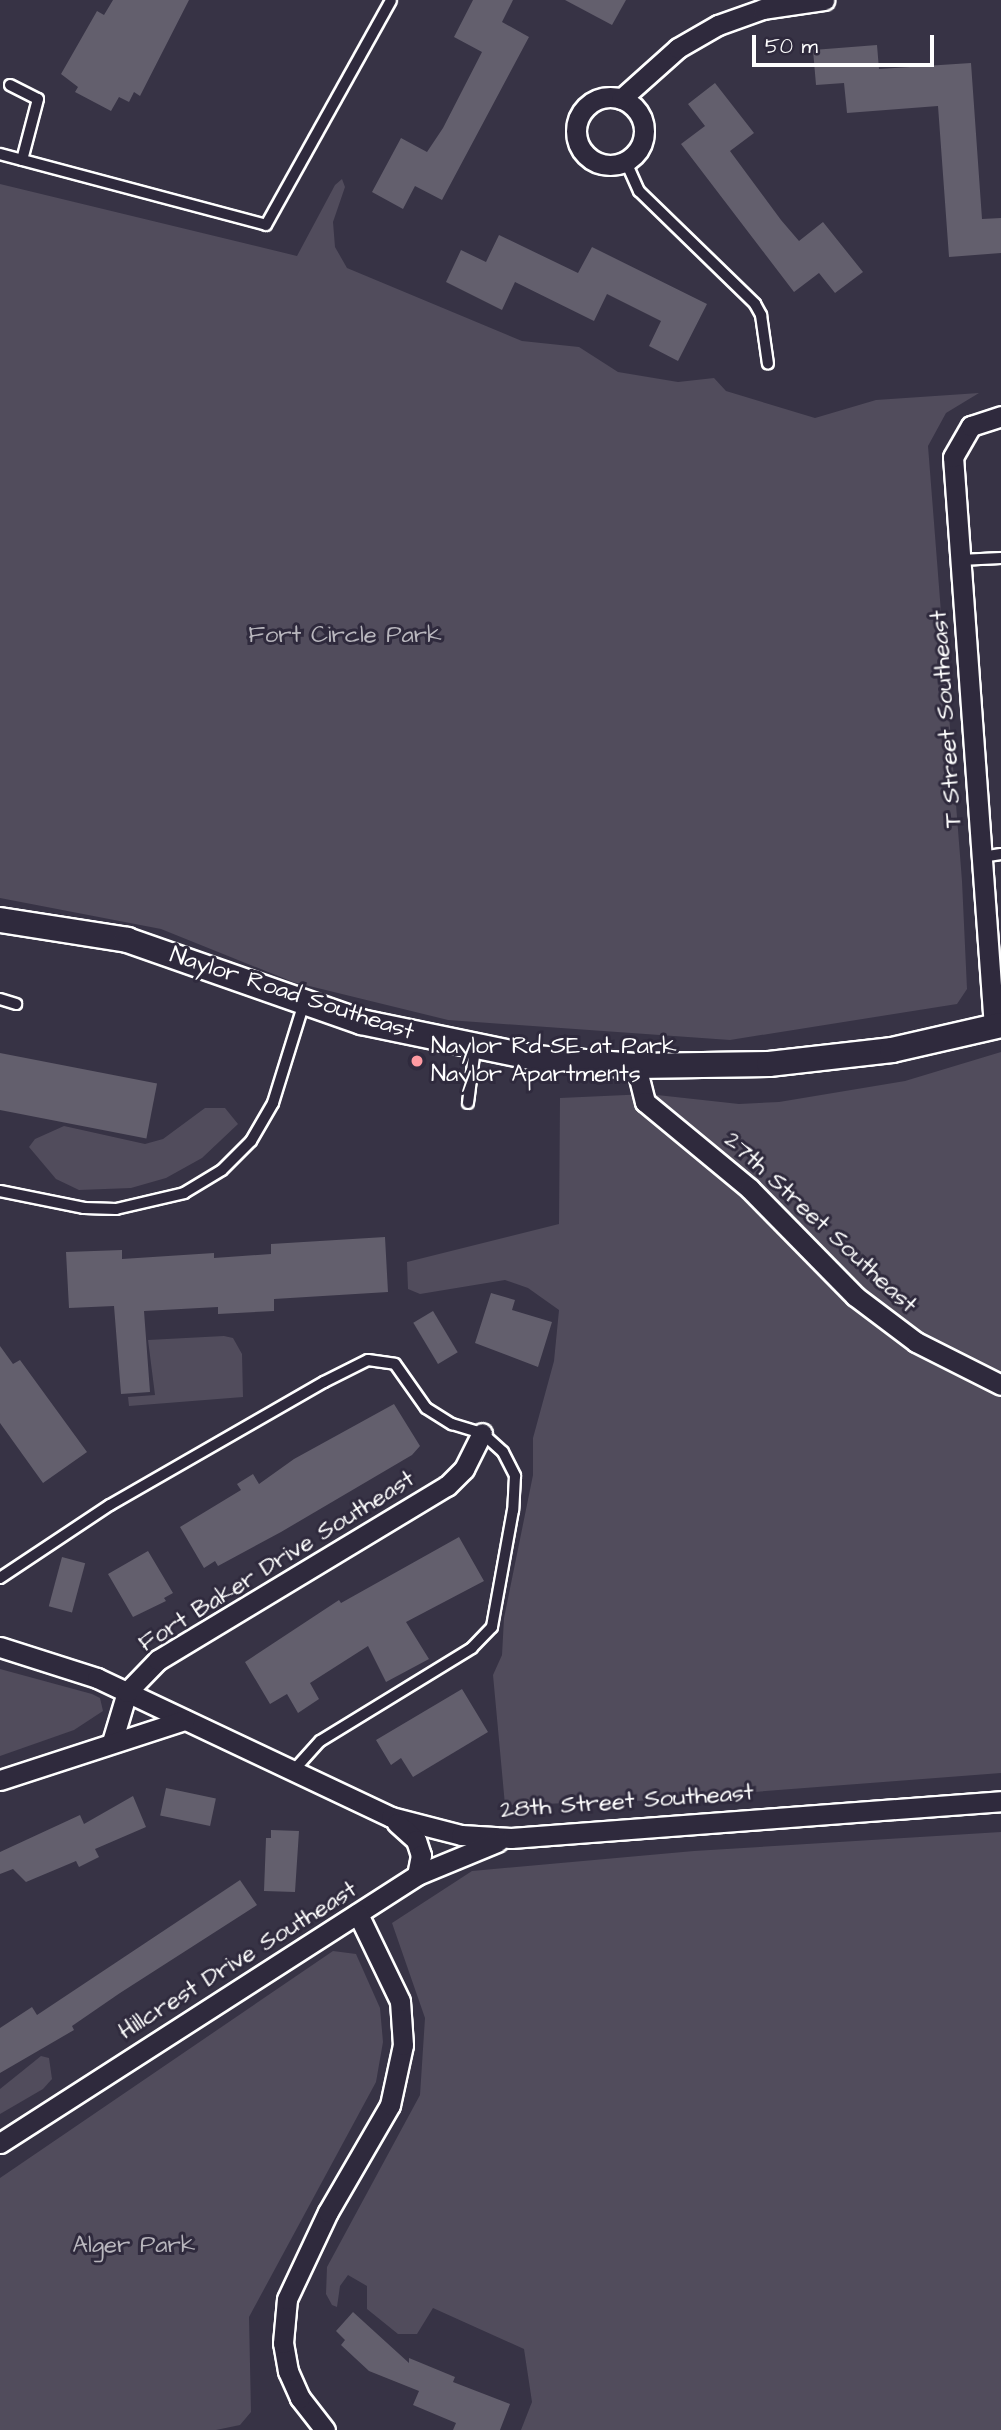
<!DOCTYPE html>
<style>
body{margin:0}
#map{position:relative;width:1001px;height:2430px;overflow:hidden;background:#373345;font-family:"Architects Daughter",sans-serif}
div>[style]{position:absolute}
.green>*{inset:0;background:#514c5c}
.building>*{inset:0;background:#635f6d;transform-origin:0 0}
.roads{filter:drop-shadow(2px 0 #fff) drop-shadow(-2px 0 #fff) drop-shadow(0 2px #fff) drop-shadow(0 -2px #fff)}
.service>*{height:10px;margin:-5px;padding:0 5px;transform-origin:5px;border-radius:5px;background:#2f2a3d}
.minor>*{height:19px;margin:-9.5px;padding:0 9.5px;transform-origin:9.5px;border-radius:9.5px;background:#2f2a3d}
.minor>.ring{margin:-9.5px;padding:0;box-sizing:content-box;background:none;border:19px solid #2f2a3d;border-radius:50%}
.tertiary>*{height:24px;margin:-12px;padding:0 12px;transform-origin:12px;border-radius:12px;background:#2f2a3d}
.dots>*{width:19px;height:19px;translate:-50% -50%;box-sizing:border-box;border:4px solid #2f2a3d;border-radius:50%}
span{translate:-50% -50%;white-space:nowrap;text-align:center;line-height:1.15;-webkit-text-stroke:6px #2f2a3d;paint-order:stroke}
.park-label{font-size:24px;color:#b9b7be}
.street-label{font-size:24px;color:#fff}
.poi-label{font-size:24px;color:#fff}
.left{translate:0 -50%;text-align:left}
.scale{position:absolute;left:752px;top:35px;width:182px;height:32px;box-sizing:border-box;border:4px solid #fff;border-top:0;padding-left:9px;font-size:21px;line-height:24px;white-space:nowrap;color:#fff;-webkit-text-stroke:5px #2f2a3d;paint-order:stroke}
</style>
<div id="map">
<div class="green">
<i style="clip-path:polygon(342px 179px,345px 187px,333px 222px,335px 247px,347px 268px,522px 341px,579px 347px,618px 372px,678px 382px,714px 378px,726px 391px,815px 418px,876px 400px,979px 393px,946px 413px,928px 446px,962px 881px,967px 989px,957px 1004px,730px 1040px,448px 1020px,293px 982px,161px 929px,0 898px,0 184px,297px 256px,335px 185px)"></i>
<i style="clip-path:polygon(1001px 1052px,1001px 1773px,636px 1801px,505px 1805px,493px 1675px,502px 1655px,504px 1618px,533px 1475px,533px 1438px,554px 1361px,559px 1310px,528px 1288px,505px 1280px,420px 1294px,408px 1289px,407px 1262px,559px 1224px,560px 1098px,648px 1094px,739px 1104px,779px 1102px,905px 1081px)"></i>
<i style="clip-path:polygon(205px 1108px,225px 1108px,238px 1124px,202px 1158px,166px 1178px,131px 1188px,79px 1190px,56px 1179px,29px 1147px,35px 1139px,64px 1126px,145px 1144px,163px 1139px)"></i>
<i style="clip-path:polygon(224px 1336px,233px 1338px,242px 1354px,243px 1397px,129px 1406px,128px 1397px,155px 1395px,148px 1340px)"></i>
<i style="clip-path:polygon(0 1669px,92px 1694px,100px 1698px,103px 1711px,74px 1730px,0 1756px)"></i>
<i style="clip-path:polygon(1001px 1832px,1001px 2430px,521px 2430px,532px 2402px,524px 2349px,433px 2308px,417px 2334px,398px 2334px,367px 2309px,367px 2286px,348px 2275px,340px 2286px,337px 2307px,332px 2305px,326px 2294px,327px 2267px,420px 2095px,425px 2018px,392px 1923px,472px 1871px,694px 1851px)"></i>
<i style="clip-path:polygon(333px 1951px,356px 1954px,380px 2008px,383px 2042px,376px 2082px,249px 2317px,251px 2412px,240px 2425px,216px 2430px,0 2430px,0 2178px)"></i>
<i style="clip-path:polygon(41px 2056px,49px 2058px,52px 2079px,43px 2089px,0 2114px,0 2089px)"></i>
</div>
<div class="building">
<i style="clip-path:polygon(113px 0,189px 0,140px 96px,134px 92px,129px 102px,119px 97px,111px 111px,75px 92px,78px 87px,61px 74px,97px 11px,104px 15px)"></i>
<i style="clip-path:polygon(473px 0,513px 0,502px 22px,529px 37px,442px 200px,415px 186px,403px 209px,372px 192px,401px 138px,427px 152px,443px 128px,482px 52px,454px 37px)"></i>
<i style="clip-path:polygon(565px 0,626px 0,612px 25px)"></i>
<i style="clip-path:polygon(877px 45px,879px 69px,971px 63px,982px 219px,1001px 218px,1001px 253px,949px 257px,938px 106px,847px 113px,844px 83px,816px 85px,813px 50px)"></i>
<i style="clip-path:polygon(715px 83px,754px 133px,730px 151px,781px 220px,799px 241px,823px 222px,863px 272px,835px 293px,819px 273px,794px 292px,681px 144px,705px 126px,688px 104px)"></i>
<i style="clip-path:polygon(499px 235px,578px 273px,592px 247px,707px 304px,678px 361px,649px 346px,661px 321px,607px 294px,594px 321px,515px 282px,502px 310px,446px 282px,461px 250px,486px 262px)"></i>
<i style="left:0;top:1053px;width:160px;height:56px;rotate:11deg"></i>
<i style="clip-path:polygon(385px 1237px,388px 1292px,274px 1299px,274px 1311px,218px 1314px,218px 1307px,144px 1311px,150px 1392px,121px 1394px,114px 1306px,69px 1308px,66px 1252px,122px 1250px,122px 1259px,214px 1253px,214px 1258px,271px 1254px,271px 1244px)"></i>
<i style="clip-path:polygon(491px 1293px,515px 1300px,512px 1310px,552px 1322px,538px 1367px,475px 1343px)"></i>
<i style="left:433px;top:1311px;width:48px;height:23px;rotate:59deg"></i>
<i style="clip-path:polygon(0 1346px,13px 1364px,20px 1360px,87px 1452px,43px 1483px,0 1423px)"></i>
<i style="clip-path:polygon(394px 1404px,420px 1446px,412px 1455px,281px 1532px,218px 1566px,215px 1561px,204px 1568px,180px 1527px,241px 1490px,237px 1484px,253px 1474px,259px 1484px,294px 1459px)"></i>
<i style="clip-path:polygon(459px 1537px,484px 1581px,406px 1622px,429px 1659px,386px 1682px,368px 1646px,310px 1683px,319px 1699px,298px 1713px,287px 1694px,270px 1704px,245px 1662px,339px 1600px,341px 1603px)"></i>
<i style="clip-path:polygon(148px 1551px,173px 1593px,164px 1598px,166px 1601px,133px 1617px,108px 1574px)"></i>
<i style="left:62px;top:1557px;width:24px;height:51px;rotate:15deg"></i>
<i style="clip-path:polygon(462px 1689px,488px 1732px,413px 1777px,401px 1758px,391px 1765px,376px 1740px)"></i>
<i style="left:166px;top:1788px;width:51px;height:28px;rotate:12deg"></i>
<i style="clip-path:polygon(133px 1796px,146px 1827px,95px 1849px,99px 1857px,79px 1867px,76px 1861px,26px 1882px,13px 1869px,0 1874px,0 1852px,80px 1815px,84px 1824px)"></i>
<i style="clip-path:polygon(271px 1830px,299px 1831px,295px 1892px,264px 1891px,266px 1838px,271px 1838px)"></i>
<i style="clip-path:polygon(240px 1880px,257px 1905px,120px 1993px,72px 2026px,74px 2030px,0 2073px,0 2028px,32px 2007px,37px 2015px)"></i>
<i style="clip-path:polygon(353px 2312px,409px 2363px,409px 2358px,455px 2377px,453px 2382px,510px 2404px,500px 2430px,453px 2430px,456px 2423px,413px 2405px,419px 2391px,369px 2371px,341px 2345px,345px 2340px,336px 2331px)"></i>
</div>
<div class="roads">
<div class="service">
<i style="left:10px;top:85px;width:31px;rotate:27deg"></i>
<i style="left:38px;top:99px;width:63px;rotate:104.7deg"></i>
<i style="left:0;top:154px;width:275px;rotate:14.9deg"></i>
<i style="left:266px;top:225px;width:257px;rotate:-60.9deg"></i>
<i style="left:626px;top:162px;width:32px;rotate:66deg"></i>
<i style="left:639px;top:191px;width:162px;rotate:44.2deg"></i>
<i style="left:755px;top:304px;width:13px;rotate:61deg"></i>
<i style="left:761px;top:315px;width:49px;rotate:81.9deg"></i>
<i style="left:960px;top:560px;width:41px;rotate:-2.8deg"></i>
<i style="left:982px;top:857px;width:19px;rotate:-9deg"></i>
<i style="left:0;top:999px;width:17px;rotate:17deg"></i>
<i style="left:468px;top:1103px;width:55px;rotate:-82.7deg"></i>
<i style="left:0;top:1191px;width:86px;rotate:11.4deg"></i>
<i style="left:84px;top:1208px;width:32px;rotate:2deg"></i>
<i style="left:116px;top:1209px;width:70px;rotate:-13.2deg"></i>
<i style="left:184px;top:1193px;width:44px;rotate:-31.2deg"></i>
<i style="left:222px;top:1170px;width:41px;rotate:-45deg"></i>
<i style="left:251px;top:1141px;width:44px;rotate:-59.9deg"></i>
<i style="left:273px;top:1103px;width:105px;rotate:-72.8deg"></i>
<i style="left:0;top:1578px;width:132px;rotate:-33.6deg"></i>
<i style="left:110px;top:1505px;width:247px;rotate:-29.9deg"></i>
<i style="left:324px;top:1382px;width:49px;rotate:-26.6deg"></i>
<i style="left:368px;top:1360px;width:27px;rotate:8deg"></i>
<i style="left:395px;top:1364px;width:54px;rotate:54.8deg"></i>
<i style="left:426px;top:1408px;width:31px;rotate:32deg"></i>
<i style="left:452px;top:1424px;width:31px;rotate:17deg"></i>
<i style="left:482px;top:1433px;width:28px;rotate:42deg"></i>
<i style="left:503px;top:1452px;width:27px;rotate:63deg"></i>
<i style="left:515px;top:1476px;width:34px;rotate:93deg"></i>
<i style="left:513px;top:1510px;width:119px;rotate:100.2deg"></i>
<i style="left:492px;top:1627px;width:29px;rotate:134deg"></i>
<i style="left:472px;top:1648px;width:178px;rotate:148.5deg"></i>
<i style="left:320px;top:1741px;width:40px;rotate:132deg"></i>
</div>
<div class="minor">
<i class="ring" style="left:576px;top:97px;width:49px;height:49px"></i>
<i style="left:621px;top:99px;width:76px;rotate:-41.8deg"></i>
<i style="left:678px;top:48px;width:46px;rotate:-29.9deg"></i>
<i style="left:718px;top:25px;width:48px;rotate:-19.6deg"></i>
<i style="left:763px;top:9px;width:62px;rotate:-8.4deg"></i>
<i style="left:994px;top:1027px;width:571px;rotate:-94.11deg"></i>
<i style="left:953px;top:457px;width:36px;rotate:-60deg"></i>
<i style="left:971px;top:426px;width:32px;rotate:-18deg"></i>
<i style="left:636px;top:1066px;width:37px;rotate:76deg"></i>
<i style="left:645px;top:1102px;width:136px;rotate:39.6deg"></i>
<i style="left:750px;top:1189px;width:150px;rotate:45.5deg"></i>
<i style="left:855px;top:1296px;width:76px;rotate:37deg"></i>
<i style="left:916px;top:1342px;width:95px;rotate:26.8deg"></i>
<i style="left:0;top:1647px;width:102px;rotate:17.7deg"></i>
<i style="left:97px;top:1678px;width:325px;rotate:25.3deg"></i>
<i style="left:391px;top:1817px;width:72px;rotate:14.4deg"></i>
<i style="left:461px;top:1835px;width:50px;rotate:3.4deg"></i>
<i style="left:511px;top:1838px;width:491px;rotate:-4.3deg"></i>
<i style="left:112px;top:1742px;width:52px;rotate:-73.3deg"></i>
<i style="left:127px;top:1692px;width:45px;rotate:-45.9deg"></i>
<i style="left:158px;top:1660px;width:337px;rotate:-31.1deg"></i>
<i style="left:447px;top:1486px;width:24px;rotate:-45deg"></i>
<i style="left:464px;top:1469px;width:40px;rotate:-63.4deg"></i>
<i style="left:0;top:1780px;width:194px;rotate:-18deg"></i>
<i style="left:397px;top:1823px;width:25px;rotate:42deg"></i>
<i style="left:416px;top:1840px;width:16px;rotate:72deg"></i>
<i style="left:421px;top:1855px;width:20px;rotate:101deg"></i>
<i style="left:0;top:2143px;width:496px;rotate:-32.7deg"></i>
<i style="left:417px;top:1875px;width:87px;rotate:-22.4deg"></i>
<i style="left:325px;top:2430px;width:41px;rotate:-128deg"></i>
<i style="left:300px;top:2398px;width:30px;rotate:-114deg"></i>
<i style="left:288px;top:2371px;width:28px;rotate:-100deg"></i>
<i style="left:283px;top:2343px;width:44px;rotate:-84.8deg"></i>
<i style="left:287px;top:2299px;width:96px;rotate:-64.8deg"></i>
<i style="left:328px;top:2212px;width:124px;rotate:-59.9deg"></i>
<i style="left:390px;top:2105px;width:61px;rotate:-77.8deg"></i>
<i style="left:403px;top:2045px;width:44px;rotate:-93.9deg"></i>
<i style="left:400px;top:2001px;width:97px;rotate:-115.8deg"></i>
</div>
<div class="tertiary">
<i style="left:0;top:920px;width:129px;rotate:8.9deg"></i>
<i style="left:127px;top:940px;width:248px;rotate:19.3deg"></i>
<i style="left:361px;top:1022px;width:178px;rotate:11.7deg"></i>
<i style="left:535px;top:1058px;width:101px;rotate:4.5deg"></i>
<i style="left:636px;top:1066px;width:133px;rotate:-0.9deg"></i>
<i style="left:769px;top:1064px;width:124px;rotate:-6.5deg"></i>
<i style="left:892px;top:1050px;width:112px;rotate:-12.9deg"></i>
</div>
</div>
<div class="dots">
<i style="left:417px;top:1061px;background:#ff9aa2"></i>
</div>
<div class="park-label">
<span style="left:345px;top:636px">Fort Circle Park</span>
<span style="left:134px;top:2246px">Alger Park</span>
</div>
<div class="street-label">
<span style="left:947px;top:719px;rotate:-94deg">T Street Southeast</span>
<span style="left:292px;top:994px;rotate:18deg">Naylor Road Southeast</span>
<span style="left:820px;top:1223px;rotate:43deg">27th Street Southeast</span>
<span style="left:277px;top:1562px;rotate:-32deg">Fort Baker Drive Southeast</span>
<span style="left:627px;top:1802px;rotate:-4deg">28th Street Southeast</span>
<span style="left:238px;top:1961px;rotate:-32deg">Hillcrest Drive Southeast</span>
</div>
<div class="poi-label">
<span class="left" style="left:431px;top:1061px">Naylor Rd SE at Park<br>Naylor Apartments</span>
</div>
<div class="scale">50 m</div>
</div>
